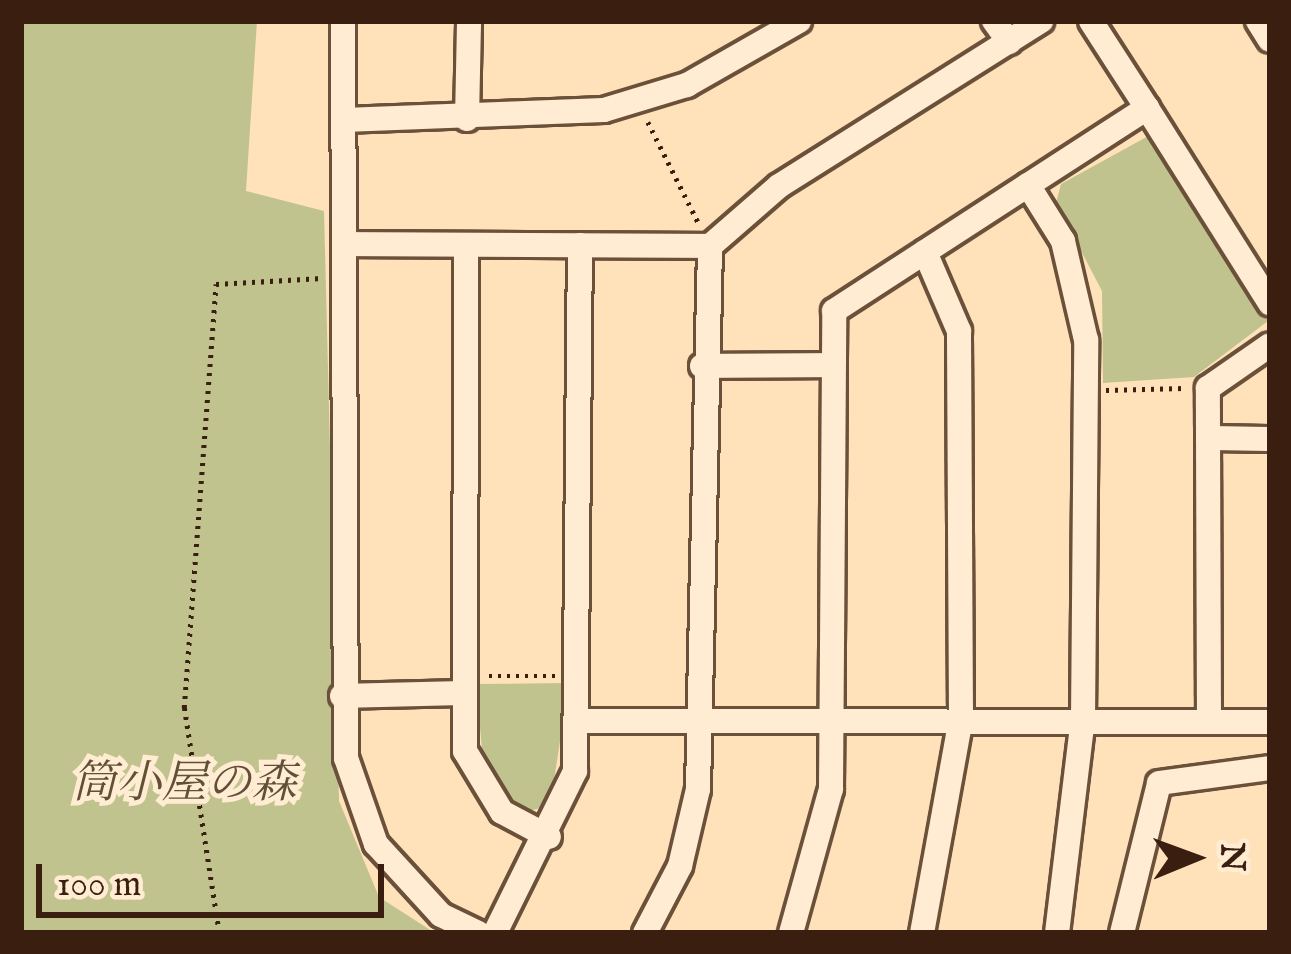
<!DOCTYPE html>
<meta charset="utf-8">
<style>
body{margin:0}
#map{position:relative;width:1291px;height:954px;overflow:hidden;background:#ffe2b9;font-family:"IM FELL English","Noto Serif JP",serif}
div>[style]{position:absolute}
.green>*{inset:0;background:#c1c38f}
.path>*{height:4.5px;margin-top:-2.25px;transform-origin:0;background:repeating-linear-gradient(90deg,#3a1f10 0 3px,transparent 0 9px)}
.roads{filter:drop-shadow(3px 0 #6b503a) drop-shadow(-3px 0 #6b503a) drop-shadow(0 3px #6b503a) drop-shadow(0 -3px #6b503a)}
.minor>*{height:24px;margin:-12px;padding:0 12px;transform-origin:12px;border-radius:12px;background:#ffecd2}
span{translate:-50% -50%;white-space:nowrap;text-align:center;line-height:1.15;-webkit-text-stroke:10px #ffecd2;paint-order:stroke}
.park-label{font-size:45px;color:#625036;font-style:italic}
.frame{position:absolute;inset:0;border:24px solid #3a1f10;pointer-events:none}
.north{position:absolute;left:1135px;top:798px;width:120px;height:120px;-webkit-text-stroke:9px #ffecd2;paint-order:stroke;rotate:89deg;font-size:33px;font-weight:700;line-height:48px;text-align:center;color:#3a1f10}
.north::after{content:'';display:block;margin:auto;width:42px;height:54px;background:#3a1f10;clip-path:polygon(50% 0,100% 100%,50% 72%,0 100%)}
.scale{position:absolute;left:36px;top:864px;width:348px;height:54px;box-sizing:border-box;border:6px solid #3a1f10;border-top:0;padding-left:15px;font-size:36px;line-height:42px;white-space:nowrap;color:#3a1f10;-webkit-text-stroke:9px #ffecd2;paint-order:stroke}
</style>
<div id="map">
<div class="green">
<i style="clip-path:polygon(21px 21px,257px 21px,246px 191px,324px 211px,339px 801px,379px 897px,435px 933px,21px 933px)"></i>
<i style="clip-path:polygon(1152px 134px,1268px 321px,1194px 377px,1103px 383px,1102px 291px,1056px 203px,1061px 184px)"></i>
<i style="clip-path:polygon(569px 683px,550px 806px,528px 811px,505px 797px,482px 749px,476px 684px)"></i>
</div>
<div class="path">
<i style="left:648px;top:122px;width:114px;rotate:63.4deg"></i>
<i style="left:1106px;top:390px;width:78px;rotate:-1.5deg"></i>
<i style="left:489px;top:676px;width:66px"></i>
<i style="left:219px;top:933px;width:228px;rotate:-98.8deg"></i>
<i style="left:184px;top:708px;width:425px;rotate:-85.7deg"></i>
<i style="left:216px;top:284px;width:106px;rotate:-3.2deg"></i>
</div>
<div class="roads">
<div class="minor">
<i style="left:343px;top:21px;width:737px;rotate:89.77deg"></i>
<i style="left:346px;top:758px;width:91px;rotate:70.8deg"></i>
<i style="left:376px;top:844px;width:96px;rotate:47.5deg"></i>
<i style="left:441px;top:915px;width:41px;rotate:25.9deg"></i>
<i style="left:994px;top:21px;width:26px;rotate:54deg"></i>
<i style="left:1258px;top:21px;width:22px;rotate:58deg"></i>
<i style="left:1147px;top:108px;width:231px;rotate:57.8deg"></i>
<i style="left:467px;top:119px;width:98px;rotate:-88.8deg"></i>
<i style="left:344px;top:120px;width:260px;rotate:-2.2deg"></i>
<i style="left:604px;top:110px;width:87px;rotate:-16.8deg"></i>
<i style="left:687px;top:85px;width:129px;rotate:-29.7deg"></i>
<i style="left:345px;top:244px;width:365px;rotate:0.3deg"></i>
<i style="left:466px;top:245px;width:506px;rotate:90.11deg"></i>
<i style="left:465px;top:751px;width:71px;rotate:58.8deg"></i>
<i style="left:502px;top:812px;width:53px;rotate:28deg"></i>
<i style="left:702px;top:366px;width:131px;rotate:-0.4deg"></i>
<i style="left:1210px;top:438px;width:60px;rotate:1deg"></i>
<i style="left:342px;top:696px;width:119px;rotate:-1.4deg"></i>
<i style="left:1209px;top:720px;width:332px;rotate:-90.2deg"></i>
<i style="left:1208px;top:388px;width:75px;rotate:-34.7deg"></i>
<i style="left:581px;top:721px;width:689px;rotate:0.08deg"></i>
<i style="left:495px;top:933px;width:181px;rotate:-63.7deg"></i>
<i style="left:575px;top:771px;width:526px;rotate:-89.46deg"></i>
<i style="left:645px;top:933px;width:76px;rotate:-62.4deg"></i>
<i style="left:680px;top:866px;width:79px;rotate:-76.8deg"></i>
<i style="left:698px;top:789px;width:543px;rotate:-88.73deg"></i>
<i style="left:710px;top:246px;width:91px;rotate:-41deg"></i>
<i style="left:779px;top:186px;width:310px;rotate:-32.2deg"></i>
<i style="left:791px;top:933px;width:149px;rotate:-74.5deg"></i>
<i style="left:831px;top:789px;width:478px;rotate:-89.6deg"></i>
<i style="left:834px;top:311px;width:231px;rotate:-33deg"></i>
<i style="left:922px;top:933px;width:219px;rotate:-79.7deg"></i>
<i style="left:961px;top:718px;width:387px;rotate:-90.3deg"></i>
<i style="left:959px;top:331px;width:86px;rotate:-113.3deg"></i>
<i style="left:1057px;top:933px;width:216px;rotate:-83.1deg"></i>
<i style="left:1083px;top:719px;width:379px;rotate:-89.5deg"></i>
<i style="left:1086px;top:340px;width:102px;rotate:-103.1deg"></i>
<i style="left:1063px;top:241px;width:66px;rotate:-122deg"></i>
<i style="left:1028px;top:185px;width:142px;rotate:-32.9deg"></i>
<i style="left:1147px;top:108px;width:103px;rotate:-122.8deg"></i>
<i style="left:1122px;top:933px;width:154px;rotate:-76.1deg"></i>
<i style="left:1159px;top:783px;width:112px;rotate:-7.7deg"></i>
</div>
</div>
<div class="park-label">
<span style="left:184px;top:785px">筒小屋の森</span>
</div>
<div class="frame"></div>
<div class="north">N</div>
<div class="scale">100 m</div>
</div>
